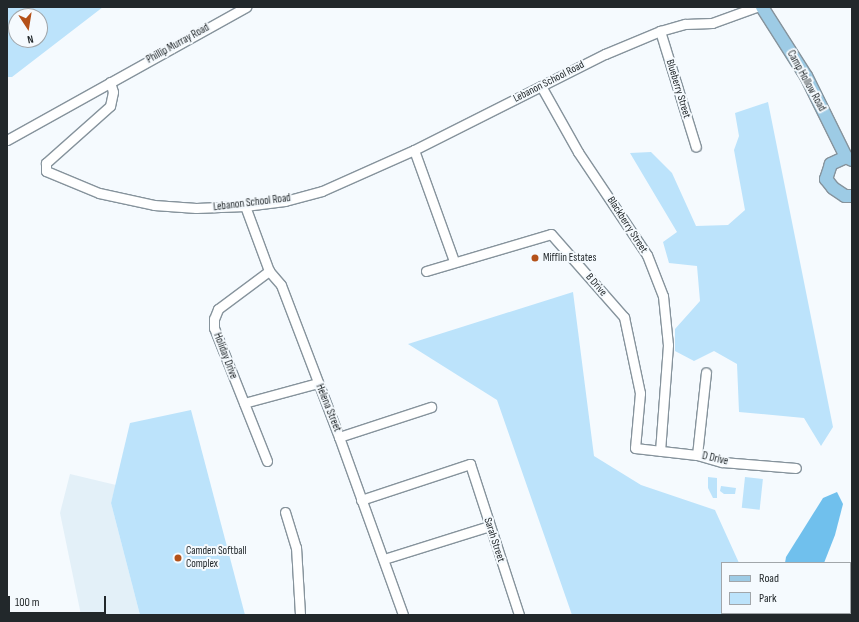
<!DOCTYPE html>
<style>
body{margin:0}
#map{position:relative;width:859px;height:622px;overflow:hidden;background:#f5fafe;font-family:"Sofia Sans Condensed",sans-serif}
div>[style]{position:absolute}
.built>*{inset:0;background:#e3f0f8}
.green>*{inset:0;background:#bce3fb;transform-origin:0 0}
.water>*{inset:0;background:#70c0ed}
.roads{filter:drop-shadow(1px 0 #86939c) drop-shadow(-1px 0 #86939c) drop-shadow(0 1px #86939c) drop-shadow(0 -1px #86939c)}
.minor>*{height:9px;margin:-4.5px;padding:0 4.5px;transform-origin:4.5px;border-radius:4.5px;background:#fff}
.major>*{height:12px;margin:-6px;padding:0 6px;transform-origin:6px;border-radius:6px;background:#9dcbe5}
.dots>*{width:11px;height:11px;translate:-50% -50%;box-sizing:border-box;border:2px solid #f5fafe;border-radius:50%}
span{translate:-50% -50%;white-space:nowrap;text-align:center;line-height:1.15;-webkit-text-stroke:4px #f5fafe;paint-order:stroke}
.street-label{font-size:11px;color:#22282b}
.poi-label{font-size:11px;color:#22282b}
.left{translate:0 -50%;text-align:left}
.frame{position:absolute;inset:0;border:8px solid #22282b;pointer-events:none}
.legend{position:absolute;left:721px;top:562px;width:130px;height:52px;box-sizing:border-box;background:#f5fafe;border:1px solid #a1a6aa;margin:0;padding:5px 7px;list-style:none;font-size:12px;color:#22282b}
.legend li{display:flex;align-items:center;gap:8px;height:20px}
.legend b{width:20px;border:1px solid #a1a6aa}
.north{position:absolute;left:8px;top:8px;width:40px;height:40px;box-sizing:border-box;background:#f5fafe;border:1px solid #a1a6aa;border-radius:50%;rotate:168deg;font-size:11px;font-weight:700;line-height:16px;text-align:center;color:#22282b}
.north::after{content:'';display:block;margin:auto;width:14px;height:18px;background:#b45119;clip-path:polygon(50% 0,100% 100%,50% 72%,0 100%)}
.scale{position:absolute;left:8px;top:596px;width:98px;height:18px;box-sizing:border-box;border:2px solid #22282b;border-top:0;padding-left:5px;font-size:12px;line-height:14px;white-space:nowrap;color:#22282b;-webkit-text-stroke:3px #f5fafe;paint-order:stroke}
</style>
<div id="map">
<div class="built">
<i style="clip-path:polygon(70px 474px,116px 485px,111px 503px,140px 615px,81px 615px,60px 513px)"></i>
</div>
<div class="green">
<i style="clip-path:polygon(evenodd,7px 7px,103px 7px,12px 77px,7px 77px,7px 7px,16px 16px,40px 16px,40px 40px,16px 40px,16px 16px)"></i>
<i style="clip-path:polygon(768px 102px,833px 427px,821px 446px,804px 418px,739px 412px,737px 364px,714px 351px,694px 361px,675px 351px,675px 329px,700px 301px,697px 266px,669px 263px,663px 242px,677px 232px,630px 153px,651px 152px,672px 173px,696px 226px,728px 225px,745px 210px,734px 150px,739px 136px,735px 113px)"></i>
<i style="clip-path:polygon(573px 292px,594px 456px,641px 485px,715px 510px,739px 563px,722px 563px,722px 613px,741px 615px,572px 615px,497px 400px,408px 344px)"></i>
<i style="clip-path:polygon(191px 410px,245px 615px,140px 615px,111px 503px,130px 423px)"></i>
<i style="clip-path:polygon(708px 477px,717px 478px,717px 498px,713px 498px,708px 488px)"></i>
<i style="left:745px;top:477px;width:18px;height:31px;rotate:6deg"></i>
<i style="clip-path:polygon(721px 486px,736px 488px,735px 494px,724px 494px,720px 491px)"></i>
</div>
<div class="water">
<i style="clip-path:polygon(837px 492px,843px 504px,835px 535px,824px 563px,785px 563px,786px 557px,823px 498px)"></i>
</div>
<div class="roads">
<div class="minor">
<i style="left:660px;top:31px;width:121px;rotate:72.8deg"></i>
<i style="left:110px;top:82px;width:10px;rotate:73deg"></i>
<i style="left:113px;top:92px;width:14px;rotate:102deg"></i>
<i style="left:110px;top:106px;width:86px;rotate:138.3deg"></i>
<i style="left:46px;top:163px;width:8px;rotate:90deg"></i>
<i style="left:46px;top:171px;width:57px;rotate:22.5deg"></i>
<i style="left:99px;top:193px;width:56px;rotate:12.3deg"></i>
<i style="left:154px;top:205px;width:42px;rotate:4.1deg"></i>
<i style="left:196px;top:208px;width:49px;rotate:-2.3deg"></i>
<i style="left:245px;top:206px;width:40px;rotate:-7.1deg"></i>
<i style="left:285px;top:201px;width:38px;rotate:-15deg"></i>
<i style="left:322px;top:191px;width:101px;rotate:-24deg"></i>
<i style="left:414px;top:150px;width:214px;rotate:-26.7deg"></i>
<i style="left:605px;top:54px;width:60px;rotate:-22.7deg"></i>
<i style="left:660px;top:31px;width:26px;rotate:-16deg"></i>
<i style="left:685px;top:24px;width:27px;rotate:-2deg"></i>
<i style="left:712px;top:23px;width:47px;rotate:-20deg"></i>
<i style="left:541px;top:86px;width:76px;rotate:60.7deg"></i>
<i style="left:578px;top:152px;width:124px;rotate:56.2deg"></i>
<i style="left:647px;top:255px;width:44px;rotate:68.7deg"></i>
<i style="left:663px;top:296px;width:49px;rotate:84.2deg"></i>
<i style="left:668px;top:345px;width:106px;rotate:94.3deg"></i>
<i style="left:7px;top:140px;width:274px;rotate:-29.1deg"></i>
<i style="left:414px;top:150px;width:118px;rotate:70.2deg"></i>
<i style="left:245px;top:206px;width:69px;rotate:69.7deg"></i>
<i style="left:269px;top:271px;width:18px;rotate:49deg"></i>
<i style="left:281px;top:285px;width:163px;rotate:69.1deg"></i>
<i style="left:339px;top:437px;width:189px;rotate:70.2deg"></i>
<i style="left:426px;top:271px;width:130px;rotate:-16.5deg"></i>
<i style="left:551px;top:234px;width:111px;rotate:48.7deg"></i>
<i style="left:624px;top:317px;width:78px;rotate:78.1deg"></i>
<i style="left:640px;top:393px;width:55px;rotate:95.2deg"></i>
<i style="left:635px;top:448px;width:62px;rotate:6.4deg"></i>
<i style="left:697px;top:455px;width:26px;rotate:16deg"></i>
<i style="left:722px;top:462px;width:74px;rotate:4.6deg"></i>
<i style="left:244px;top:403px;width:77px;rotate:-15.1deg"></i>
<i style="left:339px;top:437px;width:97px;rotate:-18.1deg"></i>
<i style="left:697px;top:455px;width:83px;rotate:-83.8deg"></i>
<i style="left:267px;top:461px;width:143px;rotate:-111.7deg"></i>
<i style="left:214px;top:328px;width:9px;rotate:-90deg"></i>
<i style="left:214px;top:319px;width:11px;rotate:-68deg"></i>
<i style="left:218px;top:309px;width:64px;rotate:-36.7deg"></i>
<i style="left:361px;top:500px;width:115px;rotate:-18.3deg"></i>
<i style="left:470px;top:464px;width:159px;rotate:72deg"></i>
<i style="left:285px;top:512px;width:37px;rotate:73deg"></i>
<i style="left:296px;top:547px;width:68px;rotate:86.6deg"></i>
<i style="left:384px;top:559px;width:110px;rotate:-17.4deg"></i>
</div>
<div class="major">
<i style="left:762px;top:7px;width:82px;rotate:57.5deg"></i>
<i style="left:806px;top:76px;width:90px;rotate:63.7deg"></i>
<i style="left:852px;top:160px;width:7px;rotate:-153deg"></i>
<i style="left:846px;top:157px;width:17px;rotate:155deg"></i>
<i style="left:831px;top:164px;width:16px;rotate:108deg"></i>
<i style="left:826px;top:179px;width:11px;rotate:52deg"></i>
<i style="left:833px;top:188px;width:14px;rotate:34deg"></i>
<i style="left:845px;top:196px;width:7px"></i>
</div>
</div>
<div class="dots">
<i style="left:535px;top:258px;background:#b45119"></i>
<i style="left:178px;top:558px;background:#b45119"></i>
</div>
<div class="street-label">
<span style="left:178px;top:44px;rotate:-29deg">Phillip Murray Road</span>
<span style="left:806px;top:81px;rotate:61deg">Camp Hollow Road</span>
<span style="left:549px;top:82px;rotate:-27deg">Lebanon School Road</span>
<span style="left:678px;top:89px;rotate:73deg">Blueberry Street</span>
<span style="left:252px;top:203px;rotate:-7deg">Lebanon School Road</span>
<span style="left:627px;top:225px;rotate:57deg">Blackberry Street</span>
<span style="left:596px;top:285px;rotate:49deg">B Drive</span>
<span style="left:225px;top:356px;rotate:69deg">Holiday Drive</span>
<span style="left:328px;top:408px;rotate:68deg">Helena Street</span>
<span style="left:715px;top:459px;rotate:13deg">D Drive</span>
<span style="left:494px;top:540px;rotate:72deg">Sarah Street</span>
</div>
<div class="poi-label">
<span class="left" style="left:543px;top:258px">Mifflin Estates</span>
<span class="left" style="left:186px;top:558px">Camden Softball<br>Complex</span>
</div>
<div class="frame"></div>
<ul class="legend">
<li><b style="height:5px;background:#9dcbe5"></b>Road</li>
<li><b style="height:11px;background:#bce3fb"></b>Park</li>
</ul>
<div class="north">N</div>
<div class="scale">100 m</div>
</div>
